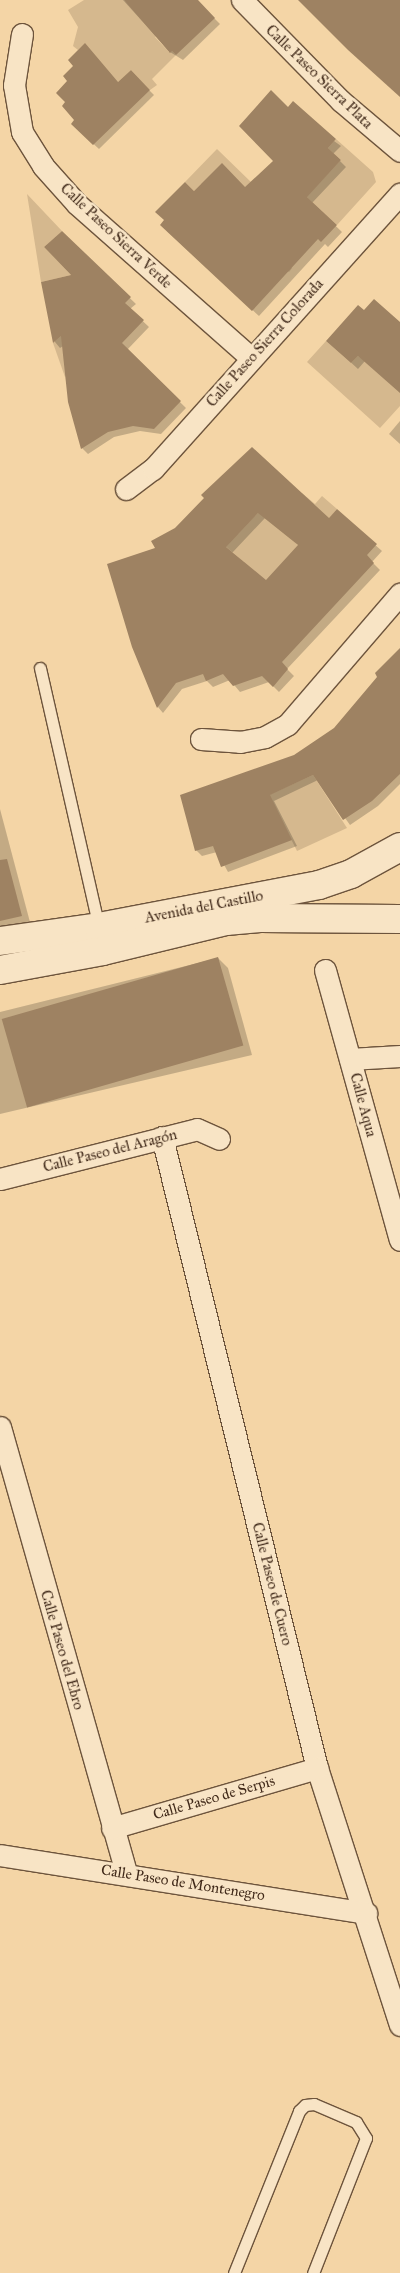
<!DOCTYPE html>
<meta charset="utf-8">
<style>
body{margin:0}
#map{position:relative;width:400px;height:2273px;overflow:hidden;background:#f4d5a6;font-family:"IM FELL Great Primer",serif}
div>[style]{position:absolute}
.green>*{inset:0;background:#d5b88e}
.shadow>*{inset:0;background:#0003}
.building>*{inset:0;background:#9e8262;transform-origin:0 0}
.roads{filter:drop-shadow(1px 0 #6d543c) drop-shadow(-1px 0 #6d543c) drop-shadow(0 1px #6d543c) drop-shadow(0 -1px #6d543c)}
.service>*{height:11px;margin:-5.5px;padding:0 5.5px;transform-origin:5.5px;border-radius:5.5px;background:#f8e4c5}
.minor>*{height:21px;margin:-10.5px;padding:0 10.5px;transform-origin:10.5px;border-radius:10.5px;background:#f8e4c5}
.secondary>*{height:28px;margin:-14px;padding:0 14px;transform-origin:14px;border-radius:14px;background:#f8e4c5}
span{translate:-50% -50%;white-space:nowrap;text-align:center;line-height:1.15;-webkit-text-stroke:5px #f8e4c5;paint-order:stroke}
.street-label{font-size:15px;color:#402919}
</style>
<div id="map">
<div class="green">
<i style="clip-path:polygon(84px 0,124px 0,158px 34px,155px 37px,169px 52px,172px 51px,176px 55px,152px 79px,157px 85px,150px 90px,131px 70px,115px 85px,85px 44px,78px 50px,73px 46px,78px 27px,68px 10px)"></i>
<i style="clip-path:polygon(336px 139px,373px 172px,376px 182px,337px 225px,307px 197px,284px 220px,228px 212px,292px 268px,289px 272px,265px 250px,201px 184px,194px 191px,185px 182px,217px 149px,253px 184px,307px 196px,341px 160px,328px 148px)"></i>
<i style="clip-path:polygon(27px 194px,62px 231px,44px 247px,71px 275px,41px 282px)"></i>
<i style="clip-path:polygon(62px 335px,89px 352px,65px 377px,53px 343px)"></i>
<i style="clip-path:polygon(326px 341px,351px 363px,358px 356px,400px 386px,400px 406px,380px 428px,307px 362px)"></i>
<i style="clip-path:polygon(302px 493px,315px 504px,322px 496px,337px 509px,320px 529px,288px 536px,309px 555px,216px 613px,244px 562px,223px 544px,234px 531px,238px 534px,258px 513px,287px 510px)"></i>
<i style="clip-path:polygon(313px 775px,347px 828px,297px 851px,269px 795px)"></i>
</div>
<div class="shadow">
<i style="clip-path:polygon(123px 0,196px 0,220px 24px,183px 60px,170px 52px)"></i>
<i style="clip-path:polygon(131px 72px,154px 95px,99px 149px,72px 124px)"></i>
<i style="clip-path:polygon(288px 108px,341px 146px,333px 154px,346px 167px,312px 203px,342px 232px,328px 247px,325px 244px,259px 316px,167px 231px,194px 192px,246px 189px,274px 161px)"></i>
<i style="clip-path:polygon(62px 233px,136px 304px,130px 309px,149px 327px,127px 350px,186px 408px,161px 434px,140px 431px,114px 437px,88px 454px,82px 448px,69px 402px,63px 346px,60px 348px,55px 342px,43px 283px,73px 275px)"></i>
<i style="clip-path:polygon(364px 312px,400px 323px,400px 392px,365px 361px,358px 369px,334px 347px)"></i>
<i style="clip-path:polygon(400px 421px,400px 444px,389px 434px)"></i>
<i style="clip-path:polygon(evenodd,206px 498px,329px 520px,337px 511px,382px 551px,372px 562px,380px 570px,287px 669px,294px 676px,279px 692px,269px 682px,240px 692px,230px 680px,213px 687px,207px 681px,182px 689px,163px 713px,158px 707px,133px 646px,157px 549px,206px 498px,265px 518px,300px 546px,266px 582px,232px 553px,265px 518px)"></i>
<i style="clip-path:polygon(400px 660px,400px 784px,378px 806px,350px 825px,318px 780px,274px 801px,297px 846px,228px 872px,217px 852px,202px 856px,196px 850px,294px 756px,335px 729px)"></i>
<i style="clip-path:polygon(0 809px,31px 926px,0 931px)"></i>
<i style="clip-path:polygon(218px 958px,228px 968px,252px 1055px,0 1114px,0 1012px)"></i>
</div>
<div class="building">
<i style="clip-path:polygon(124px 0,198px 0,215px 18px,176px 55px,172px 51px,170px 53px)"></i>
<i style="clip-path:polygon(298px 0,400px 0,400px 97px,348px 50px)"></i>
<i style="clip-path:polygon(85px 43px,118px 82px,131px 70px,150px 90px,93px 145px,71px 124px,74px 120px,62px 106px,65px 102px,56px 93px,67px 81px,63px 76px,73px 66px,68px 60px)"></i>
<i style="clip-path:polygon(271px 90px,288px 107px,293px 101px,336px 139px,328px 148px,341px 160px,307px 197px,337px 225px,321px 242px,318px 239px,252px 311px,160px 225px,164px 220px,155px 212px,185px 182px,194px 191px,222px 163px,245px 187px,273px 161px,239px 126px)"></i>
<i style="clip-path:polygon(62px 231px,131px 297px,125px 303px,144px 320px,122px 343px,181px 401px,154px 429px,133px 426px,108px 432px,81px 449px,68px 402px,61px 336px,53px 343px,41px 282px,71px 275px,44px 247px)"></i>
<i style="clip-path:polygon(374px 299px,400px 322px,400px 393px,358px 356px,351px 363px,326px 341px,358px 305px,364px 310px)"></i>
<i style="clip-path:polygon(evenodd,252px 447px,329px 518px,337px 509px,377px 544px,367px 555px,374px 563px,282px 662px,288px 669px,273px 687px,262px 676px,233px 686px,223px 674px,206px 681px,203px 674px,176px 683px,157px 708px,132px 647px,107px 564px,155px 548px,151px 541px,175px 528px,204px 498px,201px 495px,252px 447px,258px 513px,298px 545px,266px 580px,226px 547px,258px 513px)"></i>
<i style="clip-path:polygon(400px 648px,400px 774px,372px 801px,343px 820px,313px 775px,270px 795px,292px 840px,221px 867px,213px 846px,195px 851px,180px 795px,294px 755px,334px 728px,377px 677px,375px 673px)"></i>
<i style="clip-path:polygon(7px 859px,22px 916px,0 921px,0 860px)"></i>
<i style="left:218px;top:957px;width:92px;height:225px;rotate:74deg"></i>
</div>
<div class="roads">
<div class="service">
<i style="left:40px;top:668px;width:266px;rotate:77.2deg"></i>
<i style="left:234px;top:2273px;width:175px;rotate:-68.1deg"></i>
<i style="left:299px;top:2111px;width:8px;rotate:-45deg"></i>
<i style="left:305px;top:2105px;width:9px;rotate:-6deg"></i>
<i style="left:314px;top:2104px;width:46px;rotate:23.2deg"></i>
<i style="left:356px;top:2122px;width:19px;rotate:58deg"></i>
<i style="left:366px;top:2138px;width:145px;rotate:111.4deg"></i>
</div>
<div class="minor">
<i style="left:242px;top:0;width:141px;rotate:45.6deg"></i>
<i style="left:341px;top:101px;width:77px;rotate:40.3deg"></i>
<i style="left:22px;top:34px;width:52px;rotate:98.9deg"></i>
<i style="left:14px;top:85px;width:48px;rotate:80.3deg"></i>
<i style="left:22px;top:132px;width:40px;rotate:58deg"></i>
<i style="left:43px;top:166px;width:51px;rotate:48.2deg"></i>
<i style="left:77px;top:204px;width:232px;rotate:41.5deg"></i>
<i style="left:126px;top:489px;width:34px;rotate:-37deg"></i>
<i style="left:153px;top:469px;width:370px;rotate:-48.1deg"></i>
<i style="left:201px;top:739px;width:39px;rotate:4deg"></i>
<i style="left:240px;top:742px;width:25px;rotate:-11deg"></i>
<i style="left:265px;top:737px;width:26px;rotate:-29deg"></i>
<i style="left:288px;top:724px;width:172px;rotate:-49.3deg"></i>
<i style="left:325px;top:970px;width:280px;rotate:74.5deg"></i>
<i style="left:350px;top:1059px;width:50px;rotate:-3.4deg"></i>
<i style="left:162px;top:1137px;width:650px;rotate:76.2deg"></i>
<i style="left:317px;top:1768px;width:270px;rotate:72.1deg"></i>
<i style="left:0;top:1179px;width:203px;rotate:-14.2deg"></i>
<i style="left:197px;top:1129px;width:24px;rotate:24deg"></i>
<i style="left:0;top:1427px;width:463px;rotate:74.2deg"></i>
<i style="left:112px;top:1828px;width:214px;rotate:-16.3deg"></i>
<i style="left:0;top:1855px;width:371px;rotate:9deg"></i>
</div>
<div class="secondary">
<i style="left:0;top:941px;width:100px;rotate:-8deg"></i>
<i style="left:99px;top:927px;width:224px;rotate:-10.8deg"></i>
<i style="left:319px;top:885px;width:34px;rotate:-19deg"></i>
<i style="left:351px;top:874px;width:56px;rotate:-28.9deg"></i>
<i style="left:0;top:970px;width:105px;rotate:-10.5deg"></i>
<i style="left:103px;top:951px;width:127px;rotate:-13.7deg"></i>
<i style="left:226px;top:921px;width:34px;rotate:-5deg"></i>
<i style="left:260px;top:918px;width:140px;rotate:0.4deg"></i>
</div>
</div>
<div class="street-label">
<span style="left:319px;top:77px;rotate:44deg">Calle Paseo Sierra Plata</span>
<span style="left:116px;top:236px;rotate:43deg">Calle Paseo Sierra Verde</span>
<span style="left:265px;top:343px;rotate:-48deg">Calle Paseo Sierra Colorada</span>
<span style="left:204px;top:907px;rotate:-11deg">Avenida del Castillo</span>
<span style="left:363px;top:1105px;rotate:75deg">Calle Aqua</span>
<span style="left:110px;top:1151px;rotate:-14deg">Calle Paseo del Aragón</span>
<span style="left:272px;top:1584px;rotate:76deg">Calle Paseo de Cuero</span>
<span style="left:62px;top:1650px;rotate:74deg">Calle Paseo del Ebro</span>
<span style="left:214px;top:1798px;rotate:-16deg">Calle Paseo de Serpis</span>
<span style="left:183px;top:1883px;rotate:9deg">Calle Paseo de Montenegro</span>
</div>
</div>
